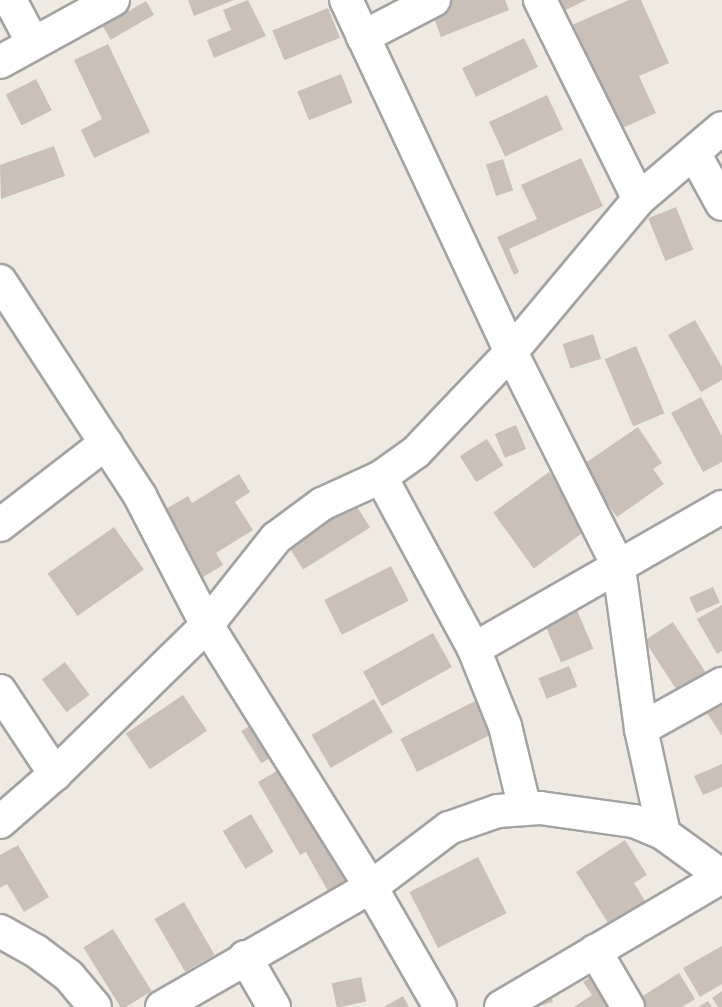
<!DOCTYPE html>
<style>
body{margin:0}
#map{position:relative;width:722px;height:1007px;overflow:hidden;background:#efeae1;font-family:"Titillium Web",sans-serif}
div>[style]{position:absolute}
.building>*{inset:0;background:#cbc0b7;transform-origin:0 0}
.roads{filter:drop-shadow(2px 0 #a3a3a3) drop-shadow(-2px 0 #a3a3a3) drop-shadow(0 2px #a3a3a3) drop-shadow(0 -2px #a3a3a3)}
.street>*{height:32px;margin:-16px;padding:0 16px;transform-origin:16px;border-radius:16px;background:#fff}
span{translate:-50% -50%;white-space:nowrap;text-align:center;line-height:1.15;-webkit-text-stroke:6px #fff;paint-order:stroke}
</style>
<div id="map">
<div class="building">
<i style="clip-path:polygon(188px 0,234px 0,194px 16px)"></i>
<i style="clip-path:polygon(248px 0,266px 36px,214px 58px,207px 40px,231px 30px,223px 10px)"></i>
<i style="clip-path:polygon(442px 0,505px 0,509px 10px,441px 37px,429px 5px)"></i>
<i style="clip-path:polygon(549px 0,586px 0,556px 15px)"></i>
<i style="clip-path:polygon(629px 0,641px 0,669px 63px,639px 76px,656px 113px,618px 130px,572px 25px)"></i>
<i style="left:146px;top:1px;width:16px;height:50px;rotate:60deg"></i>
<i style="left:328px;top:8px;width:32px;height:60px;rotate:68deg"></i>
<i style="left:524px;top:38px;width:32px;height:69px;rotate:64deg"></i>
<i style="clip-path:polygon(108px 44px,150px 132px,94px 158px,81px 130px,102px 119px,74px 60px)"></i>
<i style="left:341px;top:74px;width:31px;height:47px;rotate:68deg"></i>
<i style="left:36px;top:79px;width:35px;height:34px;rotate:63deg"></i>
<i style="left:547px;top:95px;width:38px;height:64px;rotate:65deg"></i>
<i style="clip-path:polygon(54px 146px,65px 176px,1px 199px,0 165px)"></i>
<i style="clip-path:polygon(581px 158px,603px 206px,509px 249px,519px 272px,514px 275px,497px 237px,537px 219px,521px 185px)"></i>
<i style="left:503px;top:159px;width:33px;height:18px;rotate:72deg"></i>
<i style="left:676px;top:207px;width:46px;height:30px;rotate:68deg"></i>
<i style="clip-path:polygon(695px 320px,722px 367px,722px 380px,701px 392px,668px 335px)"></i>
<i style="left:593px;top:334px;width:26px;height:32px;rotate:72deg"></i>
<i style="left:636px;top:346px;width:73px;height:34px;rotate:67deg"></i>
<i style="clip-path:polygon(701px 397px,722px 436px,722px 462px,703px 472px,671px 413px)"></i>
<i style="left:516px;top:425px;width:26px;height:23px;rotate:67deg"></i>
<i style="clip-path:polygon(638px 427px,662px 463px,653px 469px,664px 484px,617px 517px,581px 466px)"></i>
<i style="left:487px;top:439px;width:31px;height:32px;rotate:58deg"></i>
<i style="left:549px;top:472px;width:69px;height:69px;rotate:54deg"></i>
<i style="clip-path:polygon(239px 474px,250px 492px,235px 502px,253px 530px,216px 553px,223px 565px,200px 579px,159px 513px,188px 496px,192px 503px)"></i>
<i style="left:351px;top:497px;width:36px;height:79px;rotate:58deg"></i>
<i style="left:114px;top:527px;width:52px;height:81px;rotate:55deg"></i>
<i style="left:391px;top:566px;width:39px;height:75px;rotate:63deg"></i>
<i style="left:713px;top:587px;width:17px;height:26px;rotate:66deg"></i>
<i style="left:573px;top:601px;width:52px;height:35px;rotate:67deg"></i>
<i style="clip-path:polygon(722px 605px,722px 651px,717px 654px,697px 619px)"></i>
<i style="left:673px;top:622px;width:63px;height:34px;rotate:57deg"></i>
<i style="left:433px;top:633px;width:39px;height:80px;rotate:61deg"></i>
<i style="left:65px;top:662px;width:41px;height:29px;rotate:53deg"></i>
<i style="left:569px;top:666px;width:22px;height:33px;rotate:68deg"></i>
<i style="left:183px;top:695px;width:43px;height:69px;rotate:56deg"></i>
<i style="left:374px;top:699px;width:38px;height:72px;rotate:60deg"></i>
<i style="left:477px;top:700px;width:37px;height:86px;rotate:63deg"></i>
<i style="clip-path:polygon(722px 704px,722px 736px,707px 713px)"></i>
<i style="left:259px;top:720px;width:38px;height:21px;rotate:58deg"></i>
<i style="clip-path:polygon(722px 764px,722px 787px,703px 795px,694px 776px)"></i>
<i style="clip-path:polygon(287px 765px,353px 883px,330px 895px,306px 852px,300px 855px,258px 782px)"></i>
<i style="left:251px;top:814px;width:44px;height:33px;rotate:59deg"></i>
<i style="clip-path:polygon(625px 840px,647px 875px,634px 883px,647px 904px,610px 926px,576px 872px)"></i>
<i style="clip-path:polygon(18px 845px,49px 897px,24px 912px,7px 884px,0 888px,0 855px)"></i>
<i style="left:478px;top:857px;width:63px;height:77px;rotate:63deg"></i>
<i style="left:184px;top:902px;width:61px;height:34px;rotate:60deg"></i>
<i style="left:113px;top:929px;width:73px;height:35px;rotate:58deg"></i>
<i style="clip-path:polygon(722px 946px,722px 984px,700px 997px,683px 968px)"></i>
<i style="clip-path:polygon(598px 972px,622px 1007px,574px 1007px,592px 995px,583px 982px)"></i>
<i style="clip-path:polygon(679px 973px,695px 999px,682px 1007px,631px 1007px,630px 1004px)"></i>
<i style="left:361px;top:977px;width:25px;height:30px;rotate:78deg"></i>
<i style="clip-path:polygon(547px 988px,553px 1002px,536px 1007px,530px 995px)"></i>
<i style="clip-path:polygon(722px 991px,722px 1007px,718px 1007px,712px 998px)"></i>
<i style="clip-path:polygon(403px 996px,409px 1007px,384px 1007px)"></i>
<i style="clip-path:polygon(708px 1001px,712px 1007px,698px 1007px)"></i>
</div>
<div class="roads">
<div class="street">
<i style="left:10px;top:0;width:49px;rotate:61.9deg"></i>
<i style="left:540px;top:0;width:222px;rotate:63.6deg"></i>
<i style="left:639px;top:199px;width:109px;rotate:-40.5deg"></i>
<i style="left:363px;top:37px;width:80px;rotate:-27.5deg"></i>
<i style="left:0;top:62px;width:129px;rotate:-28.8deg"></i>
<i style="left:694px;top:153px;width:58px;rotate:61.2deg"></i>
<i style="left:639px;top:199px;width:199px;rotate:129.9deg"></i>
<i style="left:511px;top:352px;width:241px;rotate:63.4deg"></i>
<i style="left:619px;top:568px;width:162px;rotate:82.2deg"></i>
<i style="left:641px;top:729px;width:107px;rotate:77.6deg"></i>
<i style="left:0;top:281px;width:257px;rotate:56.9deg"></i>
<i style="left:140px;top:496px;width:145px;rotate:62.6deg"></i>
<i style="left:207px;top:625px;width:309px;rotate:58deg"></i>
<i style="left:371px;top:887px;width:138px;rotate:60.1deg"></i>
<i style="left:381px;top:477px;width:196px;rotate:61.6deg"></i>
<i style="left:474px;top:649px;width:83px;rotate:68.1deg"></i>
<i style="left:505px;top:726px;width:85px;rotate:76.5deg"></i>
<i style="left:0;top:525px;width:134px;rotate:-37.7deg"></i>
<i style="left:474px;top:649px;width:286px;rotate:-29.8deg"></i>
<i style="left:0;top:691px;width:100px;rotate:56.5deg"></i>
<i style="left:641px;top:729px;width:93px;rotate:-29.1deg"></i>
<i style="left:0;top:822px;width:73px;rotate:-41.1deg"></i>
<i style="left:55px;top:774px;width:213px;rotate:-44.4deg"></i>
<i style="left:207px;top:625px;width:111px;rotate:-51.6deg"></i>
<i style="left:276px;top:538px;width:57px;rotate:-36.5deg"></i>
<i style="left:322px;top:504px;width:65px;rotate:-24.6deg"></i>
<i style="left:381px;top:477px;width:43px;rotate:-35.5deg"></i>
<i style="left:416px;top:452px;width:138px;rotate:-46.5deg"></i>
<i style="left:511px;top:352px;width:389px;rotate:-115.1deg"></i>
<i style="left:0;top:931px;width:41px;rotate:29.1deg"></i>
<i style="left:36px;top:951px;width:41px;rotate:37.1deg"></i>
<i style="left:69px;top:976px;width:40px;rotate:50deg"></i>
<i style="left:595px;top:951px;width:65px;rotate:59.5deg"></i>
<i style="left:245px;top:957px;width:58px;rotate:59.9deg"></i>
<i style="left:162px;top:1007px;width:241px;rotate:-29.9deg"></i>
<i style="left:371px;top:887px;width:98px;rotate:-37.1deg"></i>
<i style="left:449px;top:828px;width:52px;rotate:-19.1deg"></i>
<i style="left:498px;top:811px;width:42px;rotate:-4.1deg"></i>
<i style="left:540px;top:808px;width:95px;rotate:7.9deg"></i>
<i style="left:634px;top:821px;width:33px;rotate:23deg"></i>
<i style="left:664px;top:834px;width:72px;rotate:35.9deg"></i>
<i style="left:501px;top:1007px;width:256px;rotate:-30.5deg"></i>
</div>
</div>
</div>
